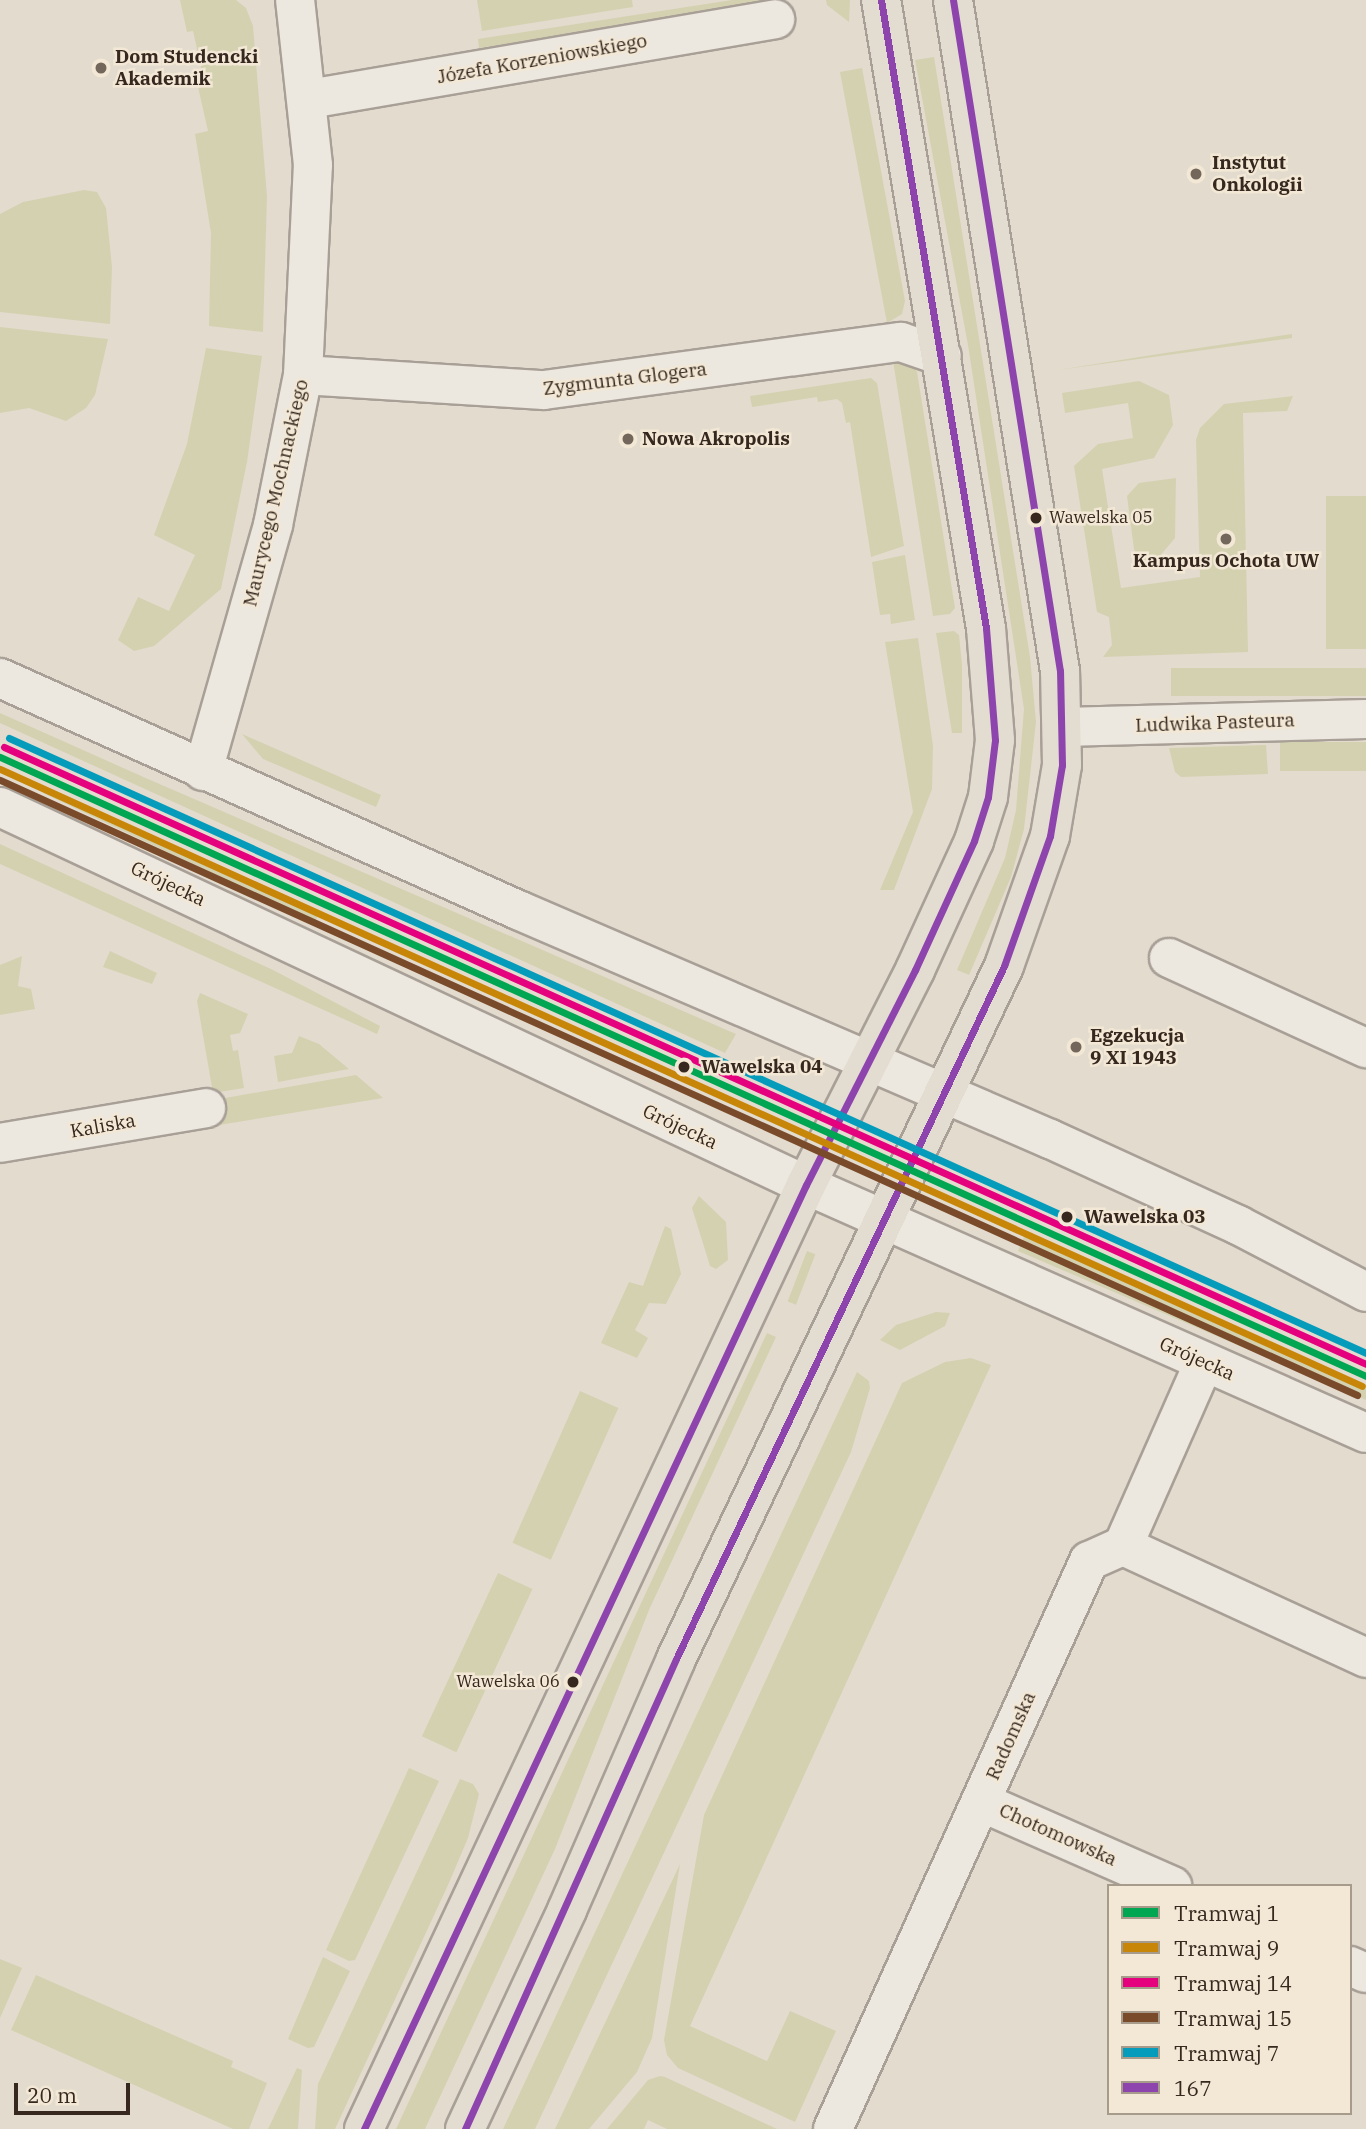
<!DOCTYPE html>
<meta charset="utf-8">
<style>
body{margin:0}
#map{position:relative;width:1366px;height:2129px;overflow:hidden;background:#e3dbce;font-family:"IBM Plex Serif",serif}
div>[style]{position:absolute}
.green>*{inset:0;background:#d4d1b1;transform-origin:0 0}
.roads{filter:drop-shadow(2px 0 #a8a097) drop-shadow(-2px 0 #a8a097) drop-shadow(0 2px #a8a097) drop-shadow(0 -2px #a8a097)}
.street>*{height:38px;margin:-19px;padding:0 19px;transform-origin:19px;border-radius:19px;background:#ece7df}
.secondary>*{height:38px;margin:-19px;padding:0 19px;transform-origin:19px;border-radius:19px;background:#ece7df}
.primary>*{height:38px;margin:-19px;padding:0 19px;transform-origin:19px;border-radius:19px;background:#e3dcd1}
.bus-1>*{height:7px;margin:-3.5px;padding:0 3.5px;transform-origin:3.5px;border-radius:3.5px;background:#8e44ad}
.tram-1>*{height:7px;margin:-3.5px;padding:0 3.5px;transform-origin:3.5px;border-radius:3.5px;background:#00a651}
.tram-2>*{height:7px;margin:-3.5px;padding:0 3.5px;transform-origin:3.5px;border-radius:3.5px;background:#c78608}
.tram-3>*{height:7px;margin:-3.5px;padding:0 3.5px;transform-origin:3.5px;border-radius:3.5px;background:#e5007d}
.tram-4>*{height:7px;margin:-3.5px;padding:0 3.5px;transform-origin:3.5px;border-radius:3.5px;background:#7a4b2a}
.tram-5>*{height:7px;margin:-3.5px;padding:0 3.5px;transform-origin:3.5px;border-radius:3.5px;background:#059cbc}
.dots>*{width:19px;height:19px;translate:-50% -50%;box-sizing:border-box;border:4px solid #f3e8d5;border-radius:50%}
span{translate:-50% -50%;white-space:nowrap;text-align:center;line-height:1.15;-webkit-text-stroke:5px #f3e8d5;paint-order:stroke}
.bus-label{font-size:17px;color:#36281f}
.left{translate:0 -50%;text-align:left}
.right{translate:-100% -50%;text-align:right}
.poi-label{font-size:19px;color:#36281f;font-weight:700}
.street-label{font-size:19px;color:#36281f}
.stop-label{font-size:19px;color:#36281f;font-weight:700}
.legend{position:absolute;left:1107px;top:1884px;width:245px;height:231px;box-sizing:border-box;background:#f3e8d5;border:2px solid #a79b8c;margin:0;padding:9px 12px;list-style:none;font-size:21px;color:#36281f}
.legend li{display:flex;align-items:center;gap:14px;height:35px}
.legend b{width:35px;border:2px solid #a79b8c}
.scale{position:absolute;left:14px;top:2083px;width:116px;height:32px;box-sizing:border-box;border:4px solid #36281f;border-top:0;padding-left:9px;font-size:21px;line-height:24px;white-space:nowrap;color:#36281f;-webkit-text-stroke:5px #f3e8d5;paint-order:stroke}
</style>
<div id="map">
<div class="green">
<i style="clip-path:polygon(180px 0,236px 0,246px 8px,253px 26px,267px 196px,263px 332px,209px 326px,211px 233px,195px 134px,208px 131px,196px 78px,203px 76px,193px 31px,187px 32px)"></i>
<i style="clip-path:polygon(477px 0,632px 0,633px 7px,482px 31px)"></i>
<i style="clip-path:polygon(732px 0,787px 0,479px 48px,478px 39px)"></i>
<i style="clip-path:polygon(826px 0,850px 0,849px 22px,827px 5px)"></i>
<i style="clip-path:polygon(934px 57px,1030px 657px,1036px 722px,1024px 829px,1011px 877px,969px 975px,957px 970px,1005px 858px,1016px 810px,1024px 709px,968px 345px,915px 60px)"></i>
<i style="clip-path:polygon(862px 68px,905px 301px,902px 314px,887px 323px,840px 72px)"></i>
<i style="clip-path:polygon(84px 190px,97px 192px,106px 208px,112px 267px,110px 324px,0 312px,0 214px,23px 202px)"></i>
<i style="clip-path:polygon(0 327px,108px 339px,95px 395px,86px 408px,66px 421px,29px 408px,0 413px)"></i>
<i style="clip-path:polygon(1292px 334px,1292px 338px,1058px 370px,1152px 355px)"></i>
<i style="clip-path:polygon(206px 348px,262px 356px,247px 462px,221px 589px,154px 646px,134px 651px,118px 640px,138px 597px,169px 611px,195px 555px,154px 535px,187px 444px)"></i>
<i style="clip-path:polygon(892px 354px,912px 364px,917px 372px,955px 608px,950px 614px,933px 616px)"></i>
<i style="clip-path:polygon(871px 378px,877px 383px,904px 546px,871px 557px,850px 422px,846px 423px,842px 403px,837px 399px,818px 402px,817px 397px,752px 407px,750px 396px)"></i>
<i style="clip-path:polygon(1139px 381px,1169px 395px,1173px 425px,1154px 458px,1102px 469px,1121px 588px,1200px 577px,1196px 440px,1200px 428px,1224px 404px,1293px 396px,1287px 411px,1243px 413px,1248px 652px,1103px 657px,1112px 645px,1109px 617px,1097px 612px,1074px 466px,1098px 444px,1133px 438px,1128px 403px,1065px 413px,1062px 393px)"></i>
<i style="clip-path:polygon(1176px 478px,1175px 538px,1159px 557px,1140px 562px,1134px 549px,1127px 496px,1139px 483px)"></i>
<i style="left:1366px;top:496px;width:153px;height:40px;rotate:90deg"></i>
<i style="clip-path:polygon(905px 555px,915px 620px,891px 624px,890px 614px,880px 615px,872px 562px)"></i>
<i style="clip-path:polygon(954px 631px,959px 635px,962px 665px,962px 733px,952px 733px,936px 633px)"></i>
<i style="clip-path:polygon(918px 638px,933px 746px,932px 789px,894px 890px,880px 890px,913px 812px,885px 642px)"></i>
<i style="left:1366px;top:668px;width:28px;height:195px;rotate:90deg"></i>
<i style="clip-path:polygon(0 713px,148px 779px,736px 1034px,725px 1053px,0 723px)"></i>
<i style="clip-path:polygon(242px 734px,381px 795px,376px 807px,263px 759px)"></i>
<i style="left:1366px;top:742px;width:29px;height:86px;rotate:90deg"></i>
<i style="clip-path:polygon(1266px 745px,1268px 774px,1181px 777px,1175px 772px,1169px 748px)"></i>
<i style="clip-path:polygon(46px 787px,320px 911px,315px 922px,43px 793px)"></i>
<i style="clip-path:polygon(0 844px,273px 970px,380px 1026px,377px 1034px,0 864px)"></i>
<i style="clip-path:polygon(110px 951px,157px 973px,152px 984px,103px 967px)"></i>
<i style="clip-path:polygon(22px 956px,18px 986px,31px 989px,35px 1009px,0 1015px,0 965px)"></i>
<i style="clip-path:polygon(200px 993px,248px 1014px,240px 1033px,230px 1035px,233px 1051px,238px 1050px,244px 1088px,213px 1093px,197px 1001px)"></i>
<i style="clip-path:polygon(299px 1036px,319px 1044px,349px 1069px,278px 1082px,274px 1056px,292px 1053px)"></i>
<i style="clip-path:polygon(356px 1075px,383px 1098px,219px 1125px,214px 1100px)"></i>
<i style="clip-path:polygon(699px 1196px,726px 1222px,728px 1260px,716px 1269px,710px 1266px,692px 1208px)"></i>
<i style="clip-path:polygon(665px 1226px,671px 1229px,681px 1274px,666px 1304px,649px 1303px,635px 1330px,648px 1338px,637px 1358px,601px 1343px,629px 1282px,643px 1286px)"></i>
<i style="clip-path:polygon(1026px 1232px,1366px 1387px,1366px 1400px,1018px 1251px)"></i>
<i style="left:807px;top:1251px;width:9px;height:54px;rotate:21deg"></i>
<i style="clip-path:polygon(936px 1312px,950px 1313px,945px 1326px,900px 1350px,880px 1340px,896px 1325px)"></i>
<i style="clip-path:polygon(767px 1333px,776px 1337px,649px 1610px,555px 1849px,472px 2028px,425px 2129px,396px 2129px)"></i>
<i style="clip-path:polygon(971px 1358px,991px 1365px,690px 2026px,767px 2061px,790px 2011px,836px 2031px,795px 2122px,678px 2068px,667px 2055px,664px 2040px,704px 1815px,902px 1383px,945px 1362px)"></i>
<i style="clip-path:polygon(857px 1372px,869px 1381px,870px 1388px,851px 1452px,535px 2129px,503px 2129px)"></i>
<i style="left:580px;top:1391px;width:42px;height:166px;rotate:24deg"></i>
<i style="left:498px;top:1573px;width:38px;height:180px;rotate:25deg"></i>
<i style="clip-path:polygon(409px 1768px,439px 1781px,355px 1960px,349px 1961px,326px 1950px)"></i>
<i style="clip-path:polygon(460px 1779px,473px 1784px,479px 1794px,468px 1838px,448px 1885px,335px 2129px,315px 2129px,318px 2084px)"></i>
<i style="clip-path:polygon(680px 1864px,652px 2038px,637px 2072px,589px 2129px,555px 2129px)"></i>
<i style="clip-path:polygon(323px 1957px,350px 1971px,314px 2047px,308px 2048px,288px 2039px)"></i>
<i style="clip-path:polygon(0 1959px,22px 1968px,0 2018px)"></i>
<i style="clip-path:polygon(36px 1975px,233px 2061px,231px 2067px,267px 2083px,249px 2129px,233px 2129px,11px 2030px)"></i>
<i style="clip-path:polygon(297px 2068px,302px 2070px,298px 2129px,268px 2129px)"></i>
<i style="clip-path:polygon(660px 2076px,665px 2077px,777px 2129px,667px 2129px,648px 2120px,644px 2129px,607px 2129px,648px 2080px)"></i>
</div>
<div class="roads">
<div class="street">
<i style="left:309px;top:99px;width:473px;rotate:-9.7deg"></i>
<i style="left:303px;top:375px;width:241px;rotate:3.6deg"></i>
<i style="left:544px;top:390px;width:360px;rotate:-7.7deg"></i>
<i style="left:901px;top:342px;width:43px;rotate:18.9deg"></i>
<i style="left:1063px;top:727px;width:303px;rotate:-1.5deg"></i>
<i style="left:203px;top:771px;width:256px;rotate:-74.1deg"></i>
<i style="left:273px;top:525px;width:153px;rotate:-78.7deg"></i>
<i style="left:303px;top:375px;width:210px;rotate:-87.3deg"></i>
<i style="left:313px;top:165px;width:166px;rotate:-96.2deg"></i>
<i style="left:1169px;top:958px;width:217px;rotate:24.6deg"></i>
<i style="left:0;top:1143px;width:209px;rotate:-9.6deg"></i>
<i style="left:1123px;top:1546px;width:268px;rotate:24.7deg"></i>
<i style="left:981px;top:1802px;width:209px;rotate:23.7deg"></i>
<i style="left:1350px;top:1966px;width:17px;rotate:24deg"></i>
<i style="left:833px;top:2129px;width:623px;rotate:-65.74deg"></i>
<i style="left:1089px;top:1561px;width:37px;rotate:-24deg"></i>
<i style="left:1123px;top:1546px;width:201px;rotate:-66.2deg"></i>
</div>
<div class="secondary">
<i style="left:0;top:678px;width:568px;rotate:24.13deg"></i>
<i style="left:518px;top:910px;width:579px;rotate:23.29deg"></i>
<i style="left:1050px;top:1139px;width:207px;rotate:24.6deg"></i>
<i style="left:1238px;top:1225px;width:144px;rotate:27.6deg"></i>
<i style="left:0;top:807px;width:890px;rotate:25.13deg"></i>
<i style="left:806px;top:1185px;width:612px;rotate:23.89deg"></i>
</div>
<div class="primary">
<i style="left:364px;top:2129px;width:1042px;rotate:-64.91deg"></i>
<i style="left:806px;top:1185px;width:241px;rotate:-63.1deg"></i>
<i style="left:915px;top:970px;width:142px;rotate:-65.4deg"></i>
<i style="left:974px;top:841px;width:46px;rotate:-72.3deg"></i>
<i style="left:988px;top:797px;width:57px;rotate:-83deg"></i>
<i style="left:995px;top:740px;width:112px;rotate:-94.6deg"></i>
<i style="left:986px;top:628px;width:637px;rotate:-99.49deg"></i>
<i style="left:465px;top:2129px;width:242px;rotate:-65deg"></i>
<i style="left:567px;top:1910px;width:274px;rotate:-66.5deg"></i>
<i style="left:676px;top:1659px;width:767px;rotate:-64.67deg"></i>
<i style="left:1004px;top:966px;width:138px;rotate:-70.5deg"></i>
<i style="left:1050px;top:836px;width:72px;rotate:-80.4deg"></i>
<i style="left:1062px;top:765px;width:94px;rotate:-91.2deg"></i>
<i style="left:1060px;top:671px;width:679px;rotate:-99.06deg"></i>
</div>
</div>
<div class="bus-1">
<i style="left:364px;top:2129px;width:1042px;rotate:-64.91deg"></i>
<i style="left:806px;top:1185px;width:241px;rotate:-63.1deg"></i>
<i style="left:915px;top:970px;width:142px;rotate:-65.4deg"></i>
<i style="left:974px;top:841px;width:46px;rotate:-72.3deg"></i>
<i style="left:988px;top:797px;width:57px;rotate:-83deg"></i>
<i style="left:995px;top:740px;width:112px;rotate:-94.6deg"></i>
<i style="left:986px;top:628px;width:637px;rotate:-99.49deg"></i>
<i style="left:465px;top:2129px;width:515px;rotate:-65.82deg"></i>
<i style="left:676px;top:1659px;width:767px;rotate:-64.67deg"></i>
<i style="left:1004px;top:966px;width:138px;rotate:-70.5deg"></i>
<i style="left:1050px;top:836px;width:72px;rotate:-80.4deg"></i>
<i style="left:1062px;top:765px;width:94px;rotate:-91.2deg"></i>
<i style="left:1060px;top:671px;width:679px;rotate:-99.06deg"></i>
</div>
<div class="tram-1">
<i style="left:0;top:757px;width:1500px;rotate:24.38deg"></i>
</div>
<div class="tram-2">
<i style="left:0;top:769px;width:1495px;rotate:24.37deg"></i>
</div>
<div class="tram-3">
<i style="left:4px;top:747px;width:1495px;rotate:24.37deg"></i>
</div>
<div class="tram-4">
<i style="left:0;top:780px;width:1490px;rotate:24.38deg"></i>
</div>
<div class="tram-5">
<i style="left:9px;top:738px;width:1490px;rotate:24.38deg"></i>
</div>
<div class="dots">
<i style="left:101px;top:68px;background:#73675c"></i>
<i style="left:1196px;top:174px;background:#73675c"></i>
<i style="left:628px;top:439px;background:#73675c"></i>
<i style="left:1036px;top:518px;background:#36281f"></i>
<i style="left:1226px;top:539px;background:#73675c"></i>
<i style="left:1076px;top:1047px;background:#73675c"></i>
<i style="left:684px;top:1067px;background:#36281f"></i>
<i style="left:1067px;top:1217px;background:#36281f"></i>
<i style="left:573px;top:1682px;background:#36281f"></i>
</div>
<div class="bus-label">
<span class="left" style="left:1049px;top:518px">Wawelska 05</span>
<span class="right" style="left:560px;top:1682px">Wawelska 06</span>
</div>
<div class="poi-label">
<span class="left" style="left:115px;top:68px">Dom Studencki<br>Akademik</span>
<span class="left" style="left:1212px;top:174px">Instytut<br>Onkologii</span>
<span class="left" style="left:642px;top:439px">Nowa Akropolis</span>
<span style="left:1226px;top:561px">Kampus Ochota UW</span>
<span class="left" style="left:1090px;top:1047px">Egzekucja<br>9 XI 1943</span>
</div>
<div class="street-label">
<span style="left:542px;top:59px;rotate:-10deg">Józefa Korzeniowskiego</span>
<span style="left:625px;top:379px;rotate:-7deg">Zygmunta Glogera</span>
<span style="left:276px;top:493px;rotate:-77deg">Maurycego Mochnackiego</span>
<span style="left:1215px;top:723px;rotate:-2deg">Ludwika Pasteura</span>
<span style="left:168px;top:884px;rotate:25deg">Grójecka</span>
<span style="left:103px;top:1126px;rotate:-10deg">Kaliska</span>
<span style="left:680px;top:1127px;rotate:25deg">Grójecka</span>
<span style="left:1197px;top:1359px;rotate:24deg">Grójecka</span>
<span style="left:1011px;top:1736px;rotate:-66deg">Radomska</span>
<span style="left:1058px;top:1835px;rotate:24deg">Chotomowska</span>
</div>
<div class="stop-label">
<span class="left" style="left:701px;top:1067px">Wawelska 04</span>
<span class="left" style="left:1084px;top:1217px">Wawelska 03</span>
</div>
<ul class="legend">
<li><b style="height:9px;background:#00a651"></b>Tramwaj 1</li>
<li><b style="height:9px;background:#c78608"></b>Tramwaj 9</li>
<li><b style="height:9px;background:#e5007d"></b>Tramwaj 14</li>
<li><b style="height:9px;background:#7a4b2a"></b>Tramwaj 15</li>
<li><b style="height:9px;background:#059cbc"></b>Tramwaj 7</li>
<li><b style="height:9px;background:#8e44ad"></b>167</li>
</ul>
<div class="scale">20 m</div>
</div>
